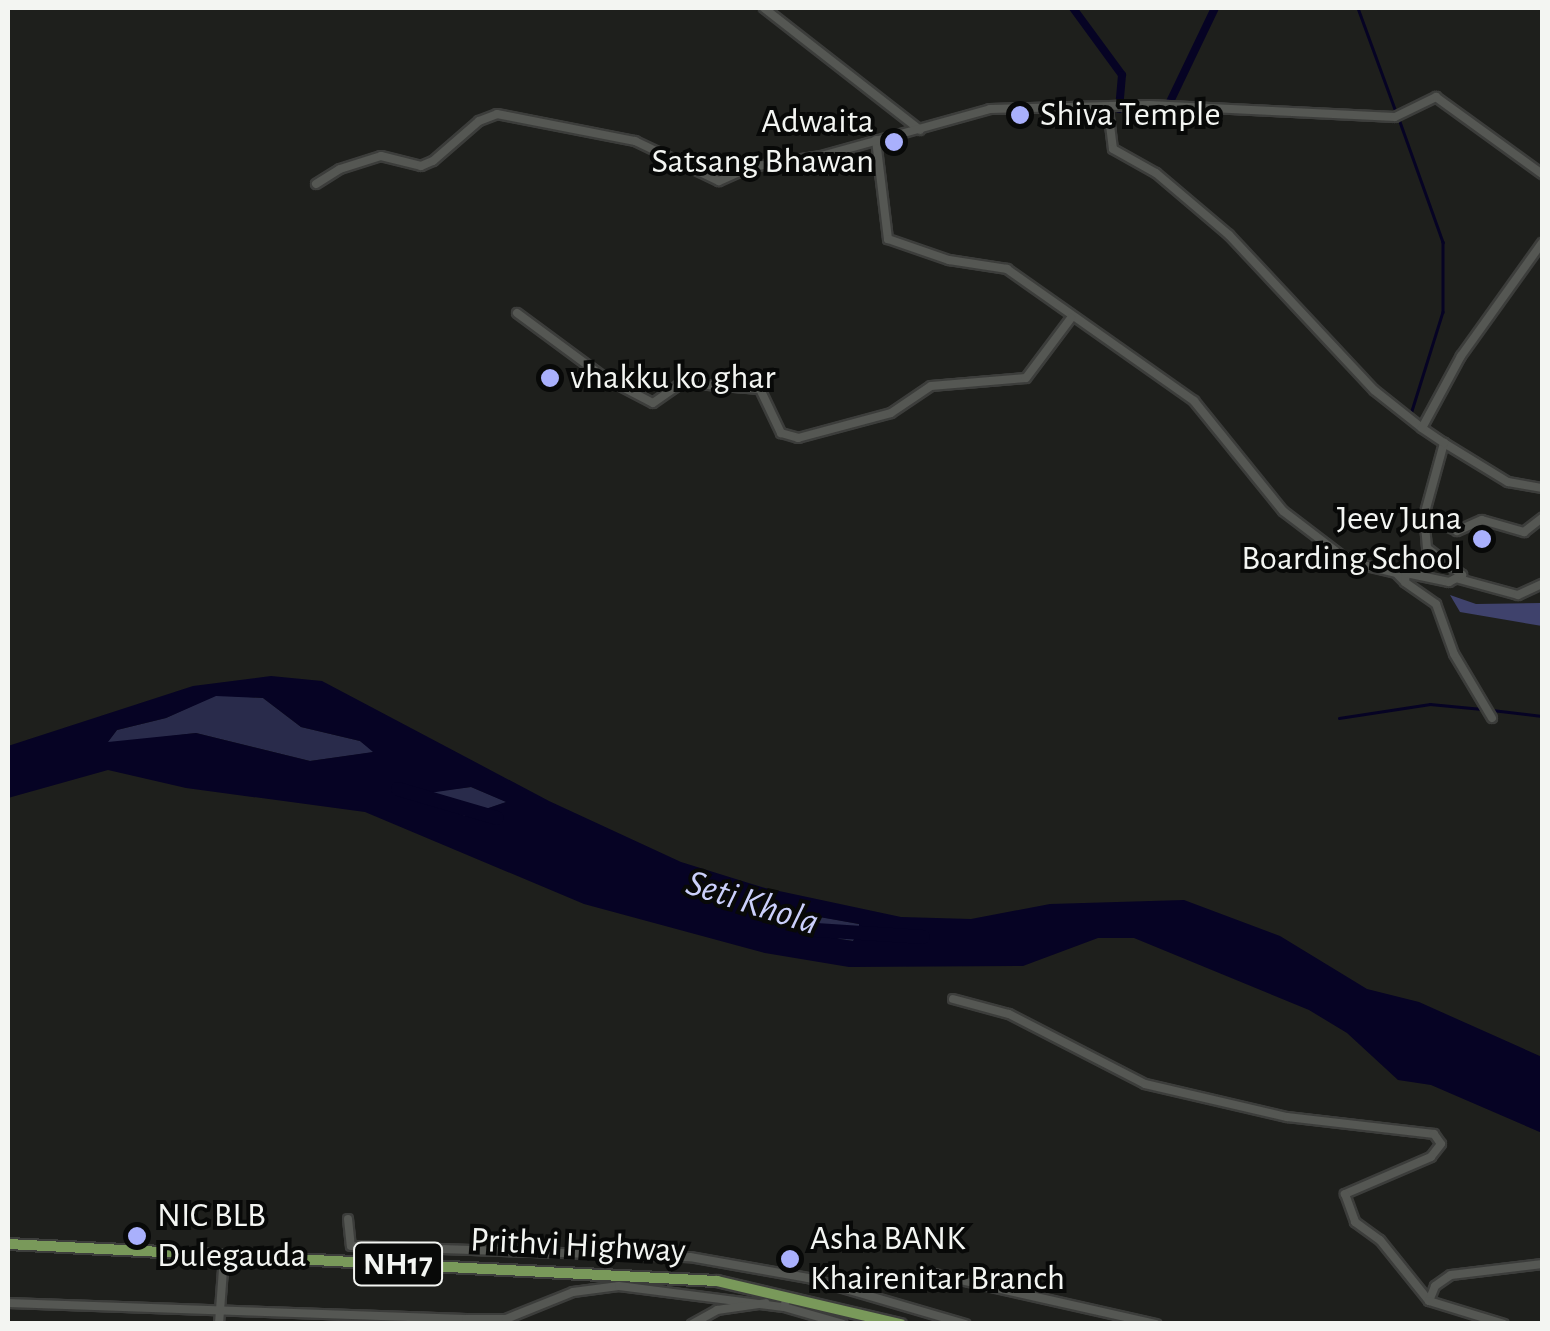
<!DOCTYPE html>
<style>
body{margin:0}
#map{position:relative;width:1550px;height:1331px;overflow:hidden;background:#1e1f1c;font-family:"Alegreya Sans",sans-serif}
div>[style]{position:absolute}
.green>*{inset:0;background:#292b4b}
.forest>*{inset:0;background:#3f426c}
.water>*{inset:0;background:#060324}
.stream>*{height:2.5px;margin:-1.25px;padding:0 1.25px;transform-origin:1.25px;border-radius:1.25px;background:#060324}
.canal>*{height:8px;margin:-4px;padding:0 4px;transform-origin:4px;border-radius:4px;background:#060324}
.river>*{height:14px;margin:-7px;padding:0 7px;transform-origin:7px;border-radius:7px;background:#060324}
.roads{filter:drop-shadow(2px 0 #3c3d3b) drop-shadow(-2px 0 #3c3d3b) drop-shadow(0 2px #3c3d3b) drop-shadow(0 -2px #3c3d3b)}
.minor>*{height:8px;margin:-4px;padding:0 4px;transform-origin:4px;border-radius:4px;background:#555753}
.highway>*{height:10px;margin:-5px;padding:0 5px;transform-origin:5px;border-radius:5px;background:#79995a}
.dots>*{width:28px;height:28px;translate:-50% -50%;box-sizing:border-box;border:5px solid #080908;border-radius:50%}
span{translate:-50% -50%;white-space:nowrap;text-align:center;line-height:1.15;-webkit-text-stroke:8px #080908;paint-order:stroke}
.shield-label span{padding:2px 8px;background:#080908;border:2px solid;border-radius:8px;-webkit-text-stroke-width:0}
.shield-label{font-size:32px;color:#f3f5f2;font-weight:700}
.poi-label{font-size:35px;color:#f3f5f2}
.left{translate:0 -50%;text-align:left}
.right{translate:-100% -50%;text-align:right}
.street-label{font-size:35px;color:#f3f5f2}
.water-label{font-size:38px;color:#cbd0fb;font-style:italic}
.frame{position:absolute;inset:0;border:10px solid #f3f5f2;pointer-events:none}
</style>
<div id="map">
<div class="green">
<i style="clip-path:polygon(216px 695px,263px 698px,301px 727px,360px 741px,375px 752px,310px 761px,196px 733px,106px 744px,117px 730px,166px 718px)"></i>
<i style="clip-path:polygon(471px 787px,507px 802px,465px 816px,413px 794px)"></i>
<i style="clip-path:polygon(783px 910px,859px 924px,859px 931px,853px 941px,840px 939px,803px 927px)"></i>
</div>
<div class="forest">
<i style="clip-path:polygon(1450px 595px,1476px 604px,1542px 603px,1542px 626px,1460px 612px)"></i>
</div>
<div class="water">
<i style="clip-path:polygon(evenodd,271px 676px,322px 681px,549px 801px,681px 862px,765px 888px,901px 917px,971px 919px,1050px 904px,1184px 900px,1280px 936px,1367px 989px,1419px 1002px,1542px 1057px,1542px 1133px,1431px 1085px,1398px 1080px,1347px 1033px,1309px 1010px,1134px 938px,1098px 938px,1023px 966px,849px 967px,765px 953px,584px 904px,365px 812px,186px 788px,108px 770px,8px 798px,8px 746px,193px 686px,271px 676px,216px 696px,263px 698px,301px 727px,360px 741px,373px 752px,310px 761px,196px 733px,108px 742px,117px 730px,166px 718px,216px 696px,271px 676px,471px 787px,506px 802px,465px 816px,415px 795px,471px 787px,271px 676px,785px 911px,859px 924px,859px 931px,853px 941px,840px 939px,803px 927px,785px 911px)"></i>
</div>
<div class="stream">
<i style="left:1358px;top:8px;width:111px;rotate:69.9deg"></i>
<i style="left:1399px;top:119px;width:131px;rotate:70.3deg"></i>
<i style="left:1443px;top:242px;width:70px;rotate:90deg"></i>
<i style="left:1443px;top:312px;width:107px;rotate:107.4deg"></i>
<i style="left:1492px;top:710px;width:50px;rotate:6.8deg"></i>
<i style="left:1339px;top:718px;width:92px;rotate:-8.7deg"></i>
<i style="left:1430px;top:704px;width:52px;rotate:5.5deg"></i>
</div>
<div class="canal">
<i style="left:1073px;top:8px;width:83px;rotate:53.8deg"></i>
<i style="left:1122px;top:75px;width:34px;rotate:95deg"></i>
<i style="left:1168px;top:106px;width:109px;rotate:-64.4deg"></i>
</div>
<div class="river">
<i style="left:398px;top:789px;width:103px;rotate:16.3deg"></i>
<i style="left:782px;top:918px;width:36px;rotate:19deg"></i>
<i style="left:816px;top:930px;width:107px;rotate:3.7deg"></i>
</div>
<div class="roads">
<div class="minor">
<i style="left:764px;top:8px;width:198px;rotate:38deg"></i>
<i style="left:1108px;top:109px;width:40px;rotate:82.9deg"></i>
<i style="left:1113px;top:149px;width:49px;rotate:29.2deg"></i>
<i style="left:1156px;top:173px;width:96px;rotate:40.3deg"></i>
<i style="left:1229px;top:235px;width:212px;rotate:46.9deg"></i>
<i style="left:1374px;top:390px;width:61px;rotate:38.4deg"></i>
<i style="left:876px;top:140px;width:100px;rotate:83.1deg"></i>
<i style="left:888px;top:239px;width:65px;rotate:19deg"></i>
<i style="left:949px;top:260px;width:59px;rotate:8.8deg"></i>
<i style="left:1007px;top:269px;width:229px;rotate:35.2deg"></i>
<i style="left:1194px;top:401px;width:141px;rotate:51deg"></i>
<i style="left:1283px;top:511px;width:84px;rotate:37.3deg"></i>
<i style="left:1350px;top:562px;width:47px;rotate:13.4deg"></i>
<i style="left:1396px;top:573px;width:13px;rotate:45deg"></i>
<i style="left:316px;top:184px;width:28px;rotate:-32deg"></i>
<i style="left:340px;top:169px;width:43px;rotate:-17.6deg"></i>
<i style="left:381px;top:156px;width:41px;rotate:14deg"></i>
<i style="left:421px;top:166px;width:13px;rotate:-23deg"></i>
<i style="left:433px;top:161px;width:61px;rotate:-41deg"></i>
<i style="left:479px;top:121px;width:19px;rotate:-21deg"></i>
<i style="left:497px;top:114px;width:141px;rotate:11.1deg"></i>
<i style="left:635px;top:141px;width:93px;rotate:25.5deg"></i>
<i style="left:719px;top:181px;width:35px;rotate:-24deg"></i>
<i style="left:751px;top:167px;width:71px;rotate:-8.9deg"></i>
<i style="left:821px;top:156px;width:175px;rotate:-15.5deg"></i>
<i style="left:990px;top:109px;width:159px;rotate:-1.4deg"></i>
<i style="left:1149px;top:105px;width:246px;rotate:2.8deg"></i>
<i style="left:1395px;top:117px;width:46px;rotate:-26deg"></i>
<i style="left:1436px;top:97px;width:131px;rotate:36deg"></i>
<i style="left:517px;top:313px;width:109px;rotate:36.5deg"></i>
<i style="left:605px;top:378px;width:54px;rotate:27.5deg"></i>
<i style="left:653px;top:403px;width:35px;rotate:-35deg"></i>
<i style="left:682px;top:383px;width:78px;rotate:4.4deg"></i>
<i style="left:760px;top:389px;width:49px;rotate:64.5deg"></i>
<i style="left:781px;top:433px;width:18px;rotate:16deg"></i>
<i style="left:798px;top:438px;width:96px;rotate:-15deg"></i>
<i style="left:891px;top:413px;width:48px;rotate:-34deg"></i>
<i style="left:931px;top:386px;width:95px;rotate:-4.8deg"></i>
<i style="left:1026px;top:378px;width:75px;rotate:-53.1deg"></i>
<i style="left:1444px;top:443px;width:75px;rotate:31.4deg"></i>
<i style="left:1508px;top:482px;width:35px;rotate:10deg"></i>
<i style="left:1424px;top:516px;width:36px;rotate:24deg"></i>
<i style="left:1457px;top:531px;width:27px;rotate:-24deg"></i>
<i style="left:1482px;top:520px;width:44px;rotate:15.9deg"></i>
<i style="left:1524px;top:532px;width:23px;rotate:-38deg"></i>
<i style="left:1459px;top:579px;width:61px;rotate:15.2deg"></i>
<i style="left:1518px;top:595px;width:26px;rotate:-25deg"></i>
<i style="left:1492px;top:718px;width:74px;rotate:-120.7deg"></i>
<i style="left:1454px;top:654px;width:53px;rotate:-109.8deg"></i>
<i style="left:1436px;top:604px;width:38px;rotate:-145deg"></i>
<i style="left:1405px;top:582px;width:9px;rotate:-84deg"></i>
<i style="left:1406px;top:573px;width:44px;rotate:11.8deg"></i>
<i style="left:1449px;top:582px;width:15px;rotate:-28deg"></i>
<i style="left:1462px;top:575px;width:44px;rotate:-142.4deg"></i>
<i style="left:1427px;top:548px;width:32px;rotate:-95deg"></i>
<i style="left:1424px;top:516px;width:76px;rotate:-74.7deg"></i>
<i style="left:1444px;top:443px;width:27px;rotate:-146deg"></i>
<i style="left:1422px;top:428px;width:82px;rotate:-61.6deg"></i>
<i style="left:1461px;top:356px;width:139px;rotate:-54.4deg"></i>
<i style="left:953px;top:999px;width:58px;rotate:15deg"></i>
<i style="left:1009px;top:1014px;width:153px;rotate:27.2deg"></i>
<i style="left:1145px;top:1084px;width:146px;rotate:13.1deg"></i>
<i style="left:1287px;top:1117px;width:148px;rotate:6.6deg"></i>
<i style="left:1434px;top:1134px;width:12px;rotate:55deg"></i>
<i style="left:1441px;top:1144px;width:16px;rotate:128deg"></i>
<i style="left:1431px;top:1157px;width:94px;rotate:156.7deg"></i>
<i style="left:1345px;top:1194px;width:30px;rotate:70deg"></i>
<i style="left:1355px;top:1222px;width:31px;rotate:36deg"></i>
<i style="left:1380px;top:1240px;width:78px;rotate:51.2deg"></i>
<i style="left:1429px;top:1301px;width:16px;rotate:-68deg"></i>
<i style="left:1435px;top:1286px;width:19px;rotate:-35deg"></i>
<i style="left:1451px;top:1275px;width:92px;rotate:-6.9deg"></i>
<i style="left:348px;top:1219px;width:27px;rotate:84deg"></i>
<i style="left:351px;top:1246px;width:339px;rotate:1.9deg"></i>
<i style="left:690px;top:1257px;width:120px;rotate:10.1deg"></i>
<i style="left:808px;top:1278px;width:164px;rotate:16.3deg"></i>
<i style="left:934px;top:1274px;width:228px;rotate:12.7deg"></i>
<i style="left:1429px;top:1301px;width:78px;rotate:17deg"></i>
<i style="left:8px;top:1303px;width:458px;rotate:2deg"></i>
<i style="left:466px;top:1319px;width:40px"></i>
<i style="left:506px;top:1319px;width:72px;rotate:-21.9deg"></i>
<i style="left:573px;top:1292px;width:46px;rotate:-7.4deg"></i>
<i style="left:619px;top:1286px;width:166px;rotate:7.3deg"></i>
<i style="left:784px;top:1307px;width:10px;rotate:-73deg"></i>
<i style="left:784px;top:1307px;width:61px;rotate:16.1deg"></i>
<i style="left:219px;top:1324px;width:68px;rotate:-85.8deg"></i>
<i style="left:692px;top:1324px;width:29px;rotate:-29deg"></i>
<i style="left:717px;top:1310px;width:49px;rotate:-8.1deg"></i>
</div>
<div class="highway">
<i style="left:8px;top:1244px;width:710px;rotate:2.99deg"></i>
<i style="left:717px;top:1281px;width:189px;rotate:13.2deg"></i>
</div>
</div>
<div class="dots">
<i style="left:1020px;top:115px;background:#a9b0fc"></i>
<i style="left:894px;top:142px;background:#a9b0fc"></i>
<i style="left:550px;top:378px;background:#a9b0fc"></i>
<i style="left:1482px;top:539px;background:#a9b0fc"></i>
<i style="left:137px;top:1236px;background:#a9b0fc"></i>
<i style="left:790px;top:1259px;background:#a9b0fc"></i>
</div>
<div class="shield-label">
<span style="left:398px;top:1264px">NH17</span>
</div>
<div class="poi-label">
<span class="left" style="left:1040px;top:115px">Shiva Temple</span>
<span class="right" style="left:874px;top:142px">Adwaita<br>Satsang Bhawan</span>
<span class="left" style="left:570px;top:378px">vhakku ko ghar</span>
<span class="right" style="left:1462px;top:539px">Jeev Juna<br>Boarding School</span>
<span class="left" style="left:157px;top:1236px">NIC BLB<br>Dulegauda</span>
<span class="left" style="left:810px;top:1259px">Asha BANK<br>Khairenitar Branch</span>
</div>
<div class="street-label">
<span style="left:578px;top:1246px;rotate:3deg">Prithvi Highway</span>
</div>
<div class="water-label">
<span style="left:752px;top:904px;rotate:18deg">Seti Khola</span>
</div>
<div class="frame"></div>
</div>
